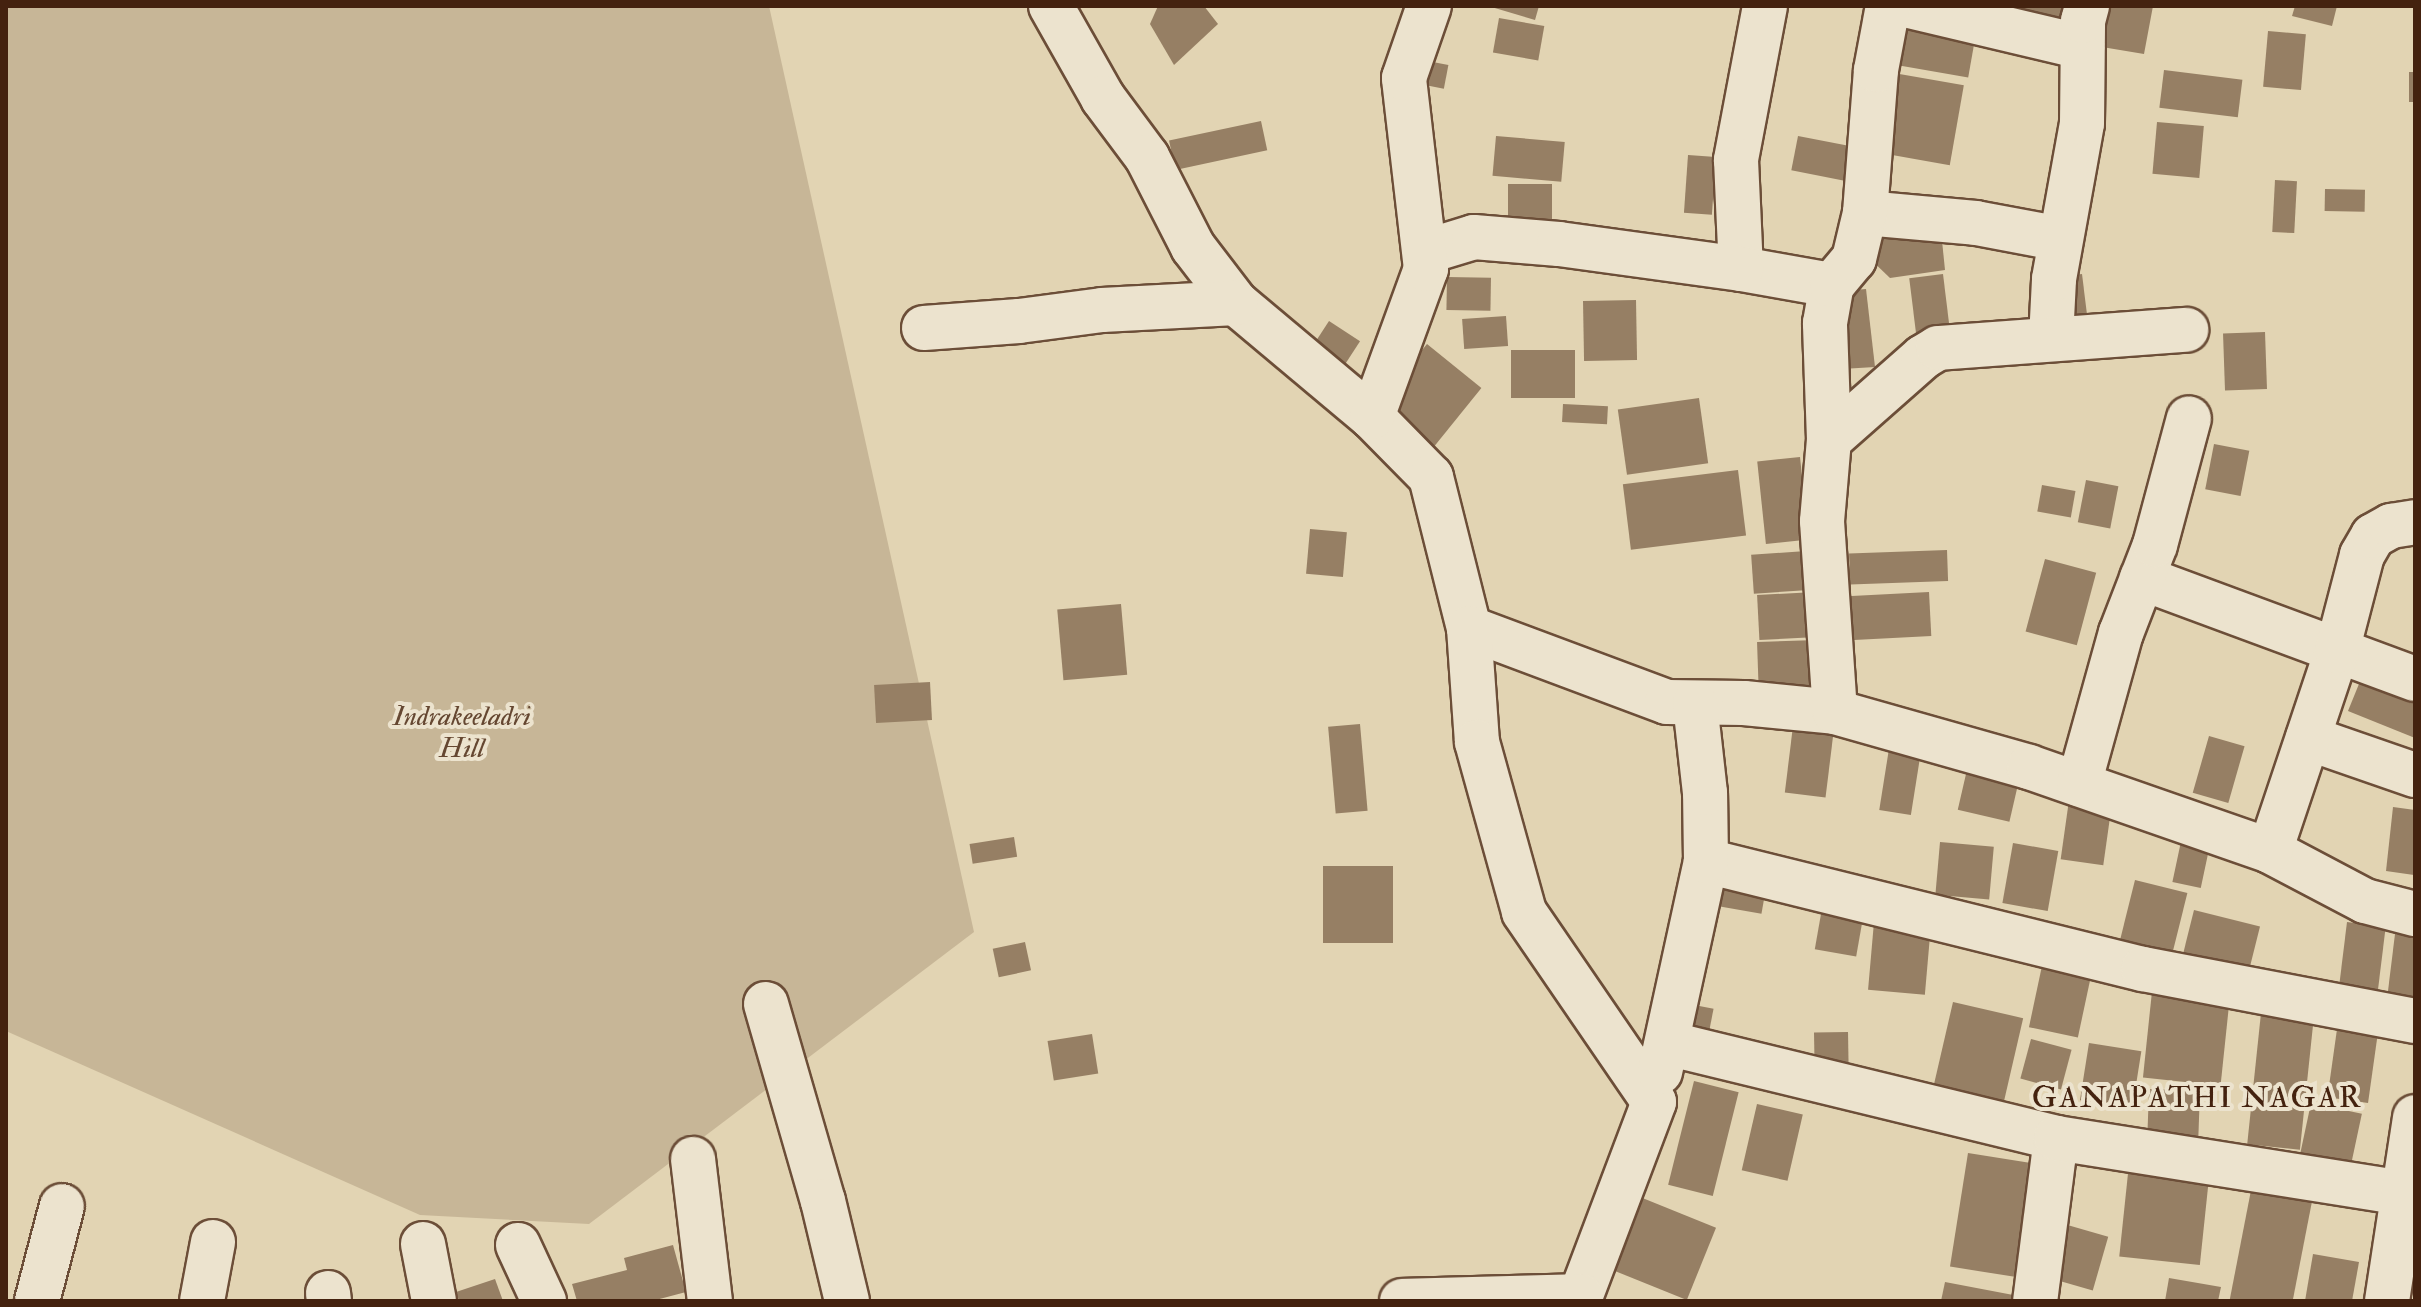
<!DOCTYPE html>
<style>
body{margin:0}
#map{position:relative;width:2421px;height:1307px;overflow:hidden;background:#e2d4b3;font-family:"IM FELL Double Pica",serif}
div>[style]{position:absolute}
.green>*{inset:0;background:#c7b697}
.building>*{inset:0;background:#967f64;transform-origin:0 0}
.roads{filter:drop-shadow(2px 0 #6c4e38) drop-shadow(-2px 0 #6c4e38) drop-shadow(0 2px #6c4e38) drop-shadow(0 -2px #6c4e38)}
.minor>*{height:44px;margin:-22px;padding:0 22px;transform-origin:22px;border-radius:22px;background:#ece3ce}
span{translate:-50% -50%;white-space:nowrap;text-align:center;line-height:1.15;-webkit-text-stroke:8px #ece3ce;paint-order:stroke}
.park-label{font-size:28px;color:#654731;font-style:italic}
.neighbourhood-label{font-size:30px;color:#44220f;letter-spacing:2px}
.frame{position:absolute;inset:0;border:8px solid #44220f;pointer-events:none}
</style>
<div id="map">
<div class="green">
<i style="clip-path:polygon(6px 6px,769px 6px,974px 932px,589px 1224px,420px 1215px,6px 1031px)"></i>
</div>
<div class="building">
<i style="clip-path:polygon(1158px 6px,1204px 6px,1218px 24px,1174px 65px,1150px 24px)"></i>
<i style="clip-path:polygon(1488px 6px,1539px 6px,1535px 20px)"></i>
<i style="clip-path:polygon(2016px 6px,2074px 6px,2070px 35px,2013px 27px)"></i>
<i style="clip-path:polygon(2103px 6px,2153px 6px,2144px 54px,2096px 46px)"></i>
<i style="clip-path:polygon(2295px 6px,2337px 6px,2332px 26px,2292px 16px)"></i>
<i style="left:1896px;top:9px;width:83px;height:55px;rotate:10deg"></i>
<i style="left:1499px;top:18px;width:46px;height:35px;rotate:10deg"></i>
<i style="left:2268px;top:31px;width:38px;height:56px;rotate:5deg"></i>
<i style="left:1417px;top:59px;width:32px;height:24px;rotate:11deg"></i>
<i style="left:2164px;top:70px;width:79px;height:38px;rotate:7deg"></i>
<i style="left:1888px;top:72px;width:77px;height:81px;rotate:10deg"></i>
<i style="left:2409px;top:72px;width:6px;height:30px"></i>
<i style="left:1261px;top:121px;width:30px;height:94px;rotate:78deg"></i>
<i style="left:2157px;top:122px;width:47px;height:52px;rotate:5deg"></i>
<i style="left:1496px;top:136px;width:69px;height:40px;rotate:5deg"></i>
<i style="left:1798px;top:136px;width:58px;height:35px;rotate:11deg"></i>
<i style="left:1688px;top:155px;width:28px;height:58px;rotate:4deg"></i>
<i style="left:2275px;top:180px;width:22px;height:52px;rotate:3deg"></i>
<i style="left:1508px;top:184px;width:44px;height:42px"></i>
<i style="left:2325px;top:189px;width:40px;height:22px;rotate:1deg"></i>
<i style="clip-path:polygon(1871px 216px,1940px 221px,1945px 270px,1890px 278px,1865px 254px)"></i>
<i style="left:1943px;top:274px;width:70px;height:34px;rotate:83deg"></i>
<i style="left:2082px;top:274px;width:58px;height:36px;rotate:83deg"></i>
<i style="left:1447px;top:277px;width:44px;height:33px;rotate:1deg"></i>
<i style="clip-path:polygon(1866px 289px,1875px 367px,1842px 369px,1836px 312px,1853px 290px)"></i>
<i style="left:1636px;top:300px;width:60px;height:53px;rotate:89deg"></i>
<i style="left:1506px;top:316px;width:30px;height:44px;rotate:86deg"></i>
<i style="left:1329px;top:321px;width:37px;height:40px;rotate:33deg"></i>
<i style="left:2265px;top:332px;width:57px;height:42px;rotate:88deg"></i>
<i style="left:1427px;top:344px;width:70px;height:77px;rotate:39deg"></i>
<i style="left:1511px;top:350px;width:64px;height:48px"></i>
<i style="left:1699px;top:398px;width:66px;height:82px;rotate:82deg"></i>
<i style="left:1563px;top:404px;width:45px;height:18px;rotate:3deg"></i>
<i style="left:2214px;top:444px;width:36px;height:46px;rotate:11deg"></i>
<i style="left:1800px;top:457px;width:83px;height:43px;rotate:84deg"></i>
<i style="left:1738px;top:470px;width:66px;height:116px;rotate:83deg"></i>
<i style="left:2086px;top:480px;width:33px;height:43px;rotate:11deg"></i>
<i style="left:2042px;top:485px;width:34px;height:27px;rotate:10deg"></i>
<i style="left:1310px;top:529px;width:37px;height:45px;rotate:5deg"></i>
<i style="left:1947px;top:550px;width:31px;height:98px;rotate:88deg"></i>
<i style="left:1806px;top:551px;width:39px;height:55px;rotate:86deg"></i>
<i style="left:2045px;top:559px;width:53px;height:75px;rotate:15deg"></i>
<i style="left:1815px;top:592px;width:45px;height:58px;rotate:87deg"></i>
<i style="left:1929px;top:592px;width:44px;height:87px;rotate:87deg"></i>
<i style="left:1121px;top:604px;width:71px;height:64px;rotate:85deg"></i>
<i style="left:1817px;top:640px;width:49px;height:60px;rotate:88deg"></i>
<i style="clip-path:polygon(2363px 674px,2415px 695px,2415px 738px,2348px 711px)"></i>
<i style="left:930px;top:682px;width:38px;height:56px;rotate:87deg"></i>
<i style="left:1360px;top:724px;width:87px;height:32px;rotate:85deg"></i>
<i style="left:1793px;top:726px;width:41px;height:67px;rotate:7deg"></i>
<i style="left:1891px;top:736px;width:32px;height:75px;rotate:9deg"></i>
<i style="left:2209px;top:736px;width:37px;height:59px;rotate:16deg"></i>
<i style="left:1969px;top:761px;width:53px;height:50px;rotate:13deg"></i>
<i style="left:2070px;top:793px;width:43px;height:67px;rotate:8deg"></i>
<i style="clip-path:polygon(2393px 807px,2415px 810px,2414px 875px,2386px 871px)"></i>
<i style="left:2183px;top:832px;width:29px;height:51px;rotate:12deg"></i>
<i style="left:1014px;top:837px;width:20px;height:45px;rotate:81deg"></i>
<i style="left:1940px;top:842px;width:54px;height:53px;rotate:5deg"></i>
<i style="left:2013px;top:843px;width:46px;height:61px;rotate:10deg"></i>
<i style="left:1323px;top:866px;width:70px;height:77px"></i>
<i style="left:1726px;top:873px;width:42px;height:34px;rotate:10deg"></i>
<i style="left:2135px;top:880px;width:54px;height:69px;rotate:14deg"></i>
<i style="left:1824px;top:897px;width:42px;height:53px;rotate:10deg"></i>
<i style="left:2194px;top:910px;width:68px;height:53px;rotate:14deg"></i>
<i style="left:1874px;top:922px;width:57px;height:68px;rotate:5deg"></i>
<i style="left:2347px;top:922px;width:39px;height:69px;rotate:7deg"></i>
<i style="clip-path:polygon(2395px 934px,2415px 937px,2415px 1003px,2387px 999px)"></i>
<i style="left:1025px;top:942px;width:29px;height:33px;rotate:78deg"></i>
<i style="left:2046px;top:947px;width:50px;height:82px;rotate:12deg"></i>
<i style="left:2153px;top:982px;width:78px;height:96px;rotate:6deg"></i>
<i style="left:1953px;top:1002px;width:72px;height:95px;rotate:13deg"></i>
<i style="left:1689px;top:1004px;width:25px;height:34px;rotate:11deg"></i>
<i style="left:2261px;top:1013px;width:53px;height:132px;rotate:6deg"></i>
<i style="left:2338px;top:1022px;width:41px;height:76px;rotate:8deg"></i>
<i style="left:1848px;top:1032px;width:44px;height:34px;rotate:89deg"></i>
<i style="left:1092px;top:1034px;width:40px;height:45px;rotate:81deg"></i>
<i style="left:2031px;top:1039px;width:42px;height:41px;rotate:15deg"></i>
<i style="left:2089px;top:1043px;width:53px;height:58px;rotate:9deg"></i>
<i style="left:1694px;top:1081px;width:46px;height:107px;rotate:14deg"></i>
<i style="left:2149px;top:1089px;width:51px;height:59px;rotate:2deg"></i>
<i style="left:2311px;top:1103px;width:52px;height:56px;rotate:12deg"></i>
<i style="left:1757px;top:1104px;width:47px;height:68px;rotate:13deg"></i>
<i style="left:1968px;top:1153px;width:80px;height:115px;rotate:9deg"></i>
<i style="left:2129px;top:1164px;width:81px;height:93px;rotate:6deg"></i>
<i style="left:2253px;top:1180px;width:62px;height:123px;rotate:11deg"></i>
<i style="left:1640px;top:1197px;width:82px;height:78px;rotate:22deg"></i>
<i style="left:2064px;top:1224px;width:46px;height:56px;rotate:16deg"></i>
<i style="clip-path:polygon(673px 1245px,686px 1292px,652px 1301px,577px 1301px,572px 1284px,627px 1270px,624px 1258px)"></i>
<i style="clip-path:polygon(2313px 1254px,2359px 1262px,2352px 1301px,2305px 1301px)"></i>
<i style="clip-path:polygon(2169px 1278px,2221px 1287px,2218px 1301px,2165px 1301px)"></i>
<i style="clip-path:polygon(495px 1279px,503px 1301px,459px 1301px,456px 1292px)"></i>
<i style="clip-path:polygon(1945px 1282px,2029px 1298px,2029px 1301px,1941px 1301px)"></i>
</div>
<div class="roads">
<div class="minor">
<i style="left:1051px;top:6px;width:106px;rotate:60.5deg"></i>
<i style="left:1103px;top:98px;width:74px;rotate:53.3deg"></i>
<i style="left:1147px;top:157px;width:101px;rotate:62.9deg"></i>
<i style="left:1193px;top:247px;width:71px;rotate:52.5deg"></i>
<i style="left:1236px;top:303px;width:177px;rotate:40deg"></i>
<i style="left:1372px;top:417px;width:84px;rotate:45.5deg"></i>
<i style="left:1431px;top:477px;width:156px;rotate:75.9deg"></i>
<i style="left:1469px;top:628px;width:211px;rotate:20.5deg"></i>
<i style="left:1667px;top:702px;width:77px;rotate:0.7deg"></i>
<i style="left:1744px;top:703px;width:91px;rotate:5.6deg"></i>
<i style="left:1835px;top:712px;width:202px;rotate:15.8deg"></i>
<i style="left:2029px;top:767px;width:255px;rotate:19.2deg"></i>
<i style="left:2270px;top:851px;width:107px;rotate:27.8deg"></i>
<i style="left:2365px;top:901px;width:52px;rotate:14.6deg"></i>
<i style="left:1765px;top:6px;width:157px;rotate:100.7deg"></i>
<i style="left:1736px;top:160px;width:109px;rotate:87.4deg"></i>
<i style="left:1741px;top:269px;width:92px;rotate:10deg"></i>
<i style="left:1909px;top:6px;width:178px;rotate:13.3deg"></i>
<i style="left:1865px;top:213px;width:111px;rotate:5.1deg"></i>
<i style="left:1976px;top:223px;width:86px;rotate:10.7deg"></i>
<i style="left:1425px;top:252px;width:51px;rotate:-17deg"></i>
<i style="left:1474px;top:237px;width:85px;rotate:4.7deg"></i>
<i style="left:1559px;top:244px;width:184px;rotate:7.8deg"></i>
<i style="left:924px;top:328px;width:95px;rotate:-4.2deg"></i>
<i style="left:1019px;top:321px;width:84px;rotate:-7.5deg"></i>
<i style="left:1102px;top:310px;width:134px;rotate:-3deg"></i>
<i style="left:2051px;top:339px;width:60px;rotate:-87.1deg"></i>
<i style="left:2054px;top:279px;width:158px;rotate:-79.8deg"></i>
<i style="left:2082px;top:123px;width:102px;rotate:-89.4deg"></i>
<i style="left:2083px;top:21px;width:16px;rotate:-75deg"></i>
<i style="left:1372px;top:417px;width:158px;rotate:-70deg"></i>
<i style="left:1426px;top:269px;width:192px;rotate:-96.6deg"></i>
<i style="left:1404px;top:78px;width:76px;rotate:-70.9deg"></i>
<i style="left:1829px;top:440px;width:125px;rotate:-41.4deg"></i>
<i style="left:1923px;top:357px;width:17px;rotate:-31deg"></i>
<i style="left:1938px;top:348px;width:249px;rotate:-4.2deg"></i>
<i style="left:2142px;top:578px;width:291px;rotate:20.3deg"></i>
<i style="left:1469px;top:628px;width:114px;rotate:86deg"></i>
<i style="left:1477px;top:742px;width:176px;rotate:74.5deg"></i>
<i style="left:1524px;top:912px;width:230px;rotate:55.6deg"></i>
<i style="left:1654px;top:1102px;width:213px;rotate:110.7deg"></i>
<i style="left:1835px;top:712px;width:191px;rotate:-93.9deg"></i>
<i style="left:1822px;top:521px;width:81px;rotate:-85.1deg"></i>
<i style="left:1829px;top:440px;width:117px;rotate:-92deg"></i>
<i style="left:1825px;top:323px;width:39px;rotate:-80deg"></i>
<i style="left:1832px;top:285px;width:34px;rotate:-50deg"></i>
<i style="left:1854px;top:259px;width:47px;rotate:-76.6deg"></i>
<i style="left:1865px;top:213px;width:143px;rotate:-85.6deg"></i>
<i style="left:1876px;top:70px;width:65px;rotate:-79.4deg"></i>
<i style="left:2308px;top:738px;width:113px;rotate:19.1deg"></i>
<i style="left:2079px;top:784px;width:157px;rotate:-74.5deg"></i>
<i style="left:2121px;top:633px;width:94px;rotate:-68.9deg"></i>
<i style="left:2155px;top:545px;width:131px;rotate:-75deg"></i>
<i style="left:2270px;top:851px;width:211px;rotate:-71.5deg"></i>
<i style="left:2337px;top:651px;width:99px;rotate:-75.4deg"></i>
<i style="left:2362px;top:555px;width:22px;rotate:-60deg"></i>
<i style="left:2373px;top:536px;width:21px;rotate:-29deg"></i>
<i style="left:2391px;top:526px;width:24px;rotate:-9deg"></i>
<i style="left:1706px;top:861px;width:450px;rotate:13.9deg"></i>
<i style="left:2143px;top:969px;width:277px;rotate:10.8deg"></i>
<i style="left:766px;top:1004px;width:205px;rotate:73.9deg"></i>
<i style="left:823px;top:1201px;width:103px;rotate:76.5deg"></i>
<i style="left:1667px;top:1043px;width:400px;rotate:13.7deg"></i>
<i style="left:2056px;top:1138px;width:164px;rotate:97.3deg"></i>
<i style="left:1660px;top:1072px;width:216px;rotate:-77.7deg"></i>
<i style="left:1706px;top:861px;width:68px;rotate:-90.8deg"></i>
<i style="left:1705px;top:793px;width:90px;rotate:-96.4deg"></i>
<i style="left:2056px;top:1138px;width:363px;rotate:9deg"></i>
<i style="left:693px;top:1159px;width:143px;rotate:83.2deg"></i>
<i style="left:423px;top:1244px;width:58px;rotate:79.1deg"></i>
<i style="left:518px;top:1245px;width:62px;rotate:65.1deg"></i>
<i style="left:328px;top:1293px;width:8px;rotate:83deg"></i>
<i style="left:37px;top:1301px;width:98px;rotate:-75.3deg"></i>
<i style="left:202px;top:1301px;width:60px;rotate:-79.4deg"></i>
<i style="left:1402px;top:1301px;width:179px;rotate:-1.6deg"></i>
<i style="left:2387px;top:1301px;width:186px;rotate:-81.3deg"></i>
</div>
</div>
<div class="park-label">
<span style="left:462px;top:733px">Indrakeeladri<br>Hill</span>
</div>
<div class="neighbourhood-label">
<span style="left:2197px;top:1098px">GANAPATHI NAGAR</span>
</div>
<div class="frame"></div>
</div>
